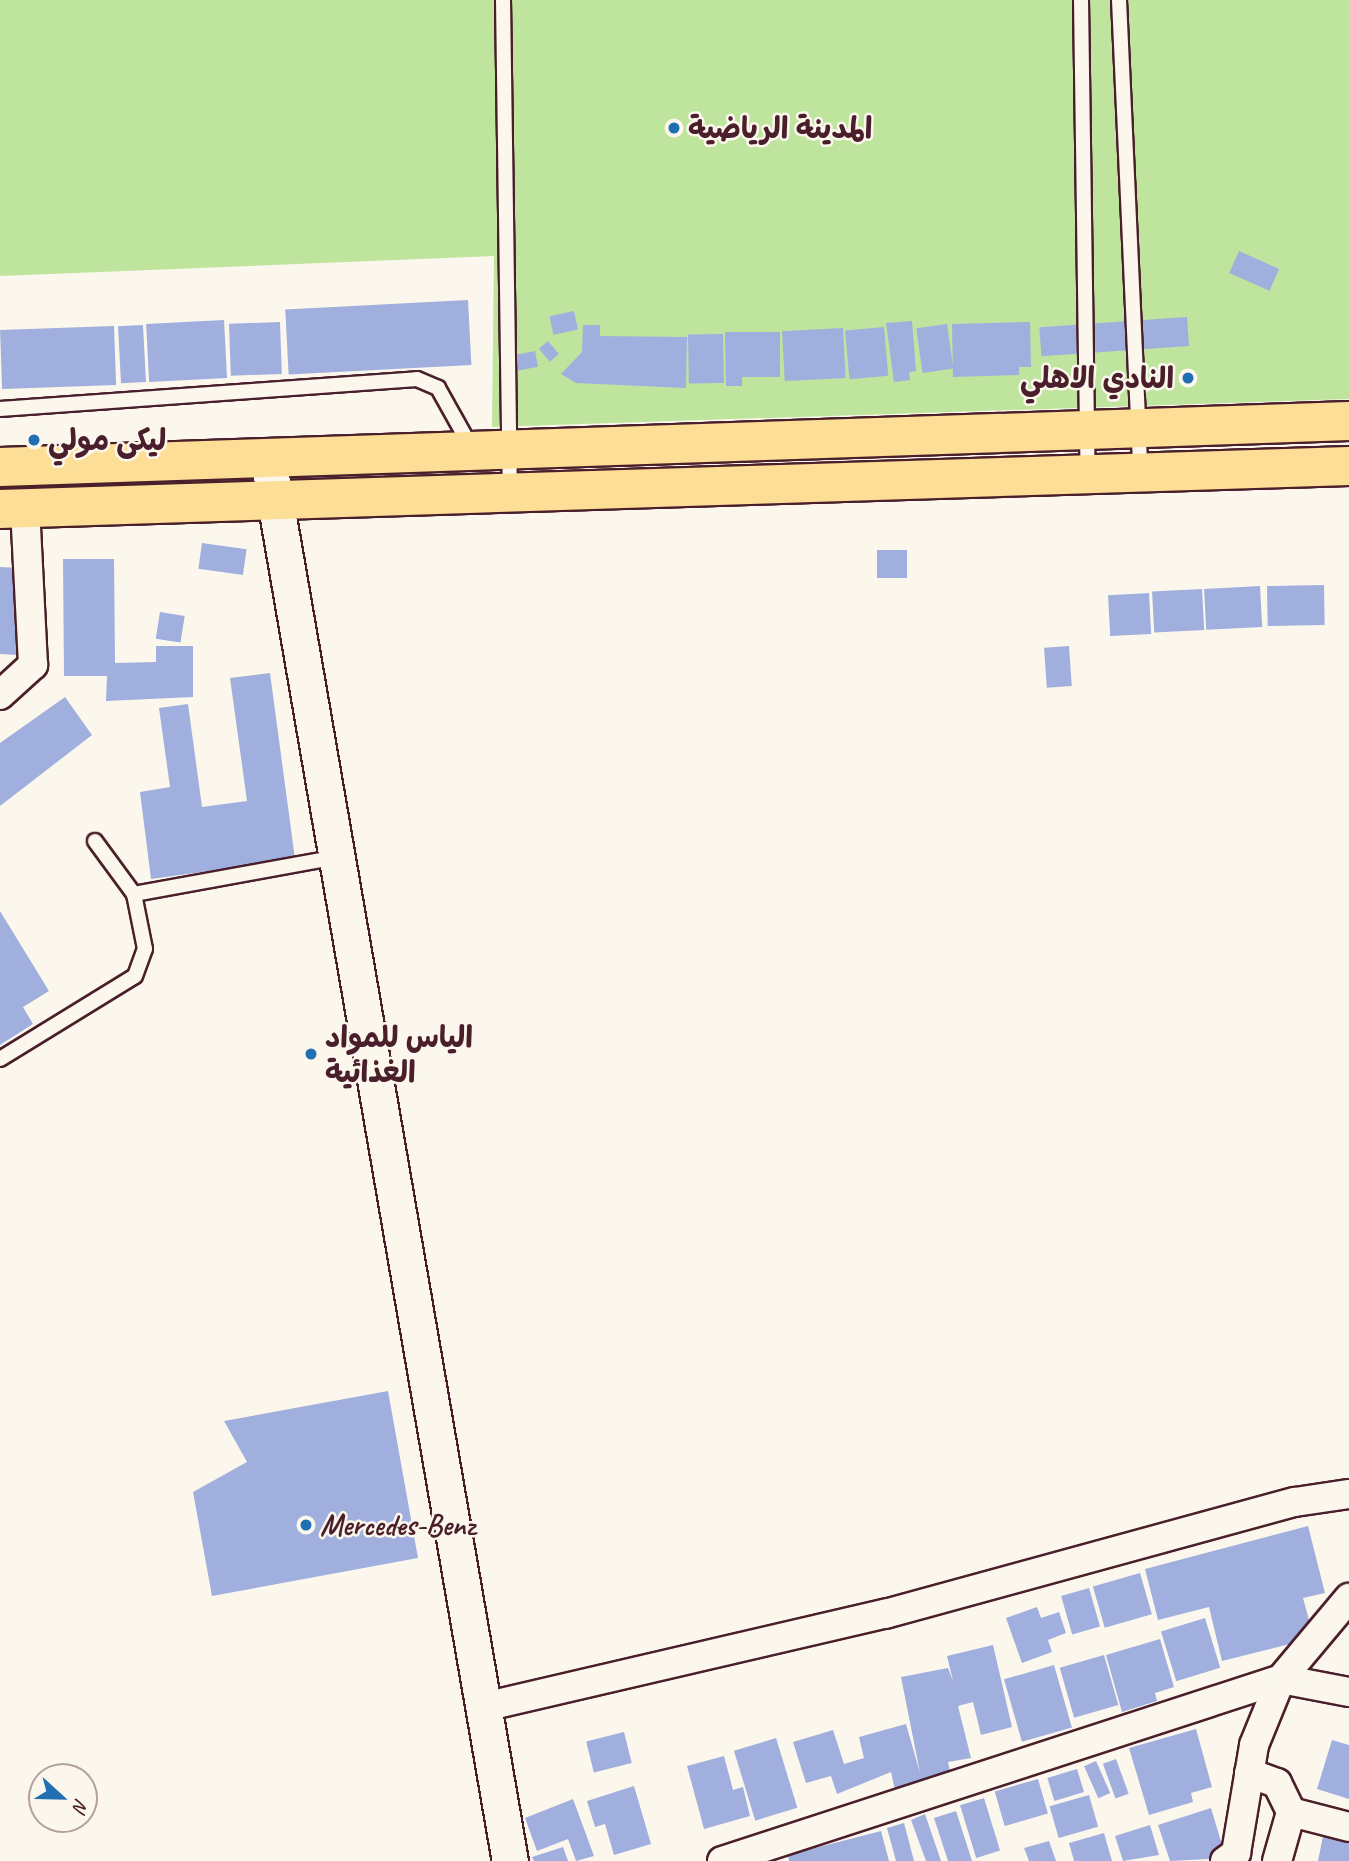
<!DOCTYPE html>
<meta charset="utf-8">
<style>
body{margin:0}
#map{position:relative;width:1349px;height:1861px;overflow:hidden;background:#fbf7ec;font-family:Caveat,"Playpen Sans Arabic",sans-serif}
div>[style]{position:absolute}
.green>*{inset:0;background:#bee49e}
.building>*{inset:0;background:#a1afdf;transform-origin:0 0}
.roads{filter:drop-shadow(2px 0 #4a1f2b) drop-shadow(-2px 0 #4a1f2b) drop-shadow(0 2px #4a1f2b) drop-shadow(0 -2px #4a1f2b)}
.service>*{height:14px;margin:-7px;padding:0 7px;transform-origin:7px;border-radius:7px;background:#fbf7ec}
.minor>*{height:28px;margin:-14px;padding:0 14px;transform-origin:14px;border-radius:14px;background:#fbf7ec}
.tertiary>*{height:35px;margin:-17.5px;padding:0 17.5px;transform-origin:17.5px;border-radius:17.5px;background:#fbf7ec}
.trunk>*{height:38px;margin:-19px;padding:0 19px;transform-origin:19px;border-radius:19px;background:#fdde96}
.dots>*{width:19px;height:19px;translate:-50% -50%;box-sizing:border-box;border:4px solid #fbf7ec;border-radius:50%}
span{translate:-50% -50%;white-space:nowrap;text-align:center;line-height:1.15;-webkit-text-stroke:5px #fbf7ec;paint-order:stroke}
.poi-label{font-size:30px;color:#4a1f2b;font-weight:700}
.left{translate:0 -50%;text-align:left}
.right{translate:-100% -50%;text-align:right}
.north{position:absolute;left:28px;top:1763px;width:70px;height:70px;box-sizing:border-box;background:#fbf7ec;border:2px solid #b4a19f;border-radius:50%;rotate:112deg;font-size:19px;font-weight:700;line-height:28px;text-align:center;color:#4a1f2b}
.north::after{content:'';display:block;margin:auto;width:24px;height:32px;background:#1f6fb2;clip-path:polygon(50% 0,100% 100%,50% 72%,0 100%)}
</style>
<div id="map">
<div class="green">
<i style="clip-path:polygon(0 0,1349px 0,1349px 399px,492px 427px,494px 256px,0 276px)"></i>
</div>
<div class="building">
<i style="left:1239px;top:251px;width:44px;height:24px;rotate:24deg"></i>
<i style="left:468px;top:300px;width:65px;height:183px;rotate:87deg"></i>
<i style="left:574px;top:311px;width:19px;height:25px;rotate:78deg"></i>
<i style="left:1187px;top:317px;width:29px;height:148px;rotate:86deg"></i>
<i style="left:224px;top:320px;width:58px;height:78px;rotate:87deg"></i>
<i style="clip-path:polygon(912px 321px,916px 371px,909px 372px,910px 380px,894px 382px,886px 323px)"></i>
<i style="left:280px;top:322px;width:52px;height:51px;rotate:88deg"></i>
<i style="clip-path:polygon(1030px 322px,1031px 367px,1019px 367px,1019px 375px,953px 377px,952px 324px)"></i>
<i style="left:947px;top:324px;width:45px;height:31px;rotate:82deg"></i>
<i style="left:143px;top:325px;width:57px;height:25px;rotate:87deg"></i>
<i style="clip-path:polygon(583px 325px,600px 325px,600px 336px,687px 337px,686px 388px,576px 383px,561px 374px,582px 352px)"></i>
<i style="left:114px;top:326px;width:59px;height:114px;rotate:88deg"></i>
<i style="left:884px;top:327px;width:49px;height:39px;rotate:85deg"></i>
<i style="left:843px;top:328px;width:50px;height:61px;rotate:87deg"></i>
<i style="clip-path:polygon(725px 332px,780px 332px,780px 377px,742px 377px,742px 386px,726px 386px)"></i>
<i style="left:723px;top:334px;width:49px;height:35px;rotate:89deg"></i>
<i style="left:548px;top:341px;width:17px;height:12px;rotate:50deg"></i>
<i style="left:535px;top:351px;width:16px;height:28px;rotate:79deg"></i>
<i style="left:202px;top:543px;width:45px;height:26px;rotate:8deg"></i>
<i style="left:877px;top:550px;width:30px;height:28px"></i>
<i style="clip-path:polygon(63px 559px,114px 559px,115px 663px,156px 662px,156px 646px,193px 646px,193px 697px,106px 701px,107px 676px,64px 676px)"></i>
<i style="clip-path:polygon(0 567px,21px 568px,17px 655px,0 654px)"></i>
<i style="left:1324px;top:585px;width:40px;height:57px;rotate:89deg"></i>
<i style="left:1260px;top:586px;width:41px;height:56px;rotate:87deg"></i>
<i style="left:1202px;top:589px;width:41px;height:50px;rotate:87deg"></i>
<i style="left:1149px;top:593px;width:41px;height:41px;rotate:87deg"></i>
<i style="left:160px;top:612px;width:25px;height:27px;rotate:9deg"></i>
<i style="left:1069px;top:646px;width:40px;height:25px;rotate:86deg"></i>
<i style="clip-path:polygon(270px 673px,295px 859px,151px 879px,140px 792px,170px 787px,159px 708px,188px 704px,202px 807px,247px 801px,230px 678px)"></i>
<i style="clip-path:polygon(65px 697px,92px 735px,0 806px,0 743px)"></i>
<i style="clip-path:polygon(0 911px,49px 991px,23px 1007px,33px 1024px,0 1045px)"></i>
<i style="clip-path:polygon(388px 1391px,418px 1558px,212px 1596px,193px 1492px,247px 1462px,224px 1421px)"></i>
<i style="clip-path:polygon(1308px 1526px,1325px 1593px,1303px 1598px,1314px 1638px,1222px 1661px,1209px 1607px,1158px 1620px,1145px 1569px)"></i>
<i style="left:1140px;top:1573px;width:43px;height:49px;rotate:74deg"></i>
<i style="left:1089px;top:1588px;width:40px;height:29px;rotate:74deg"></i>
<i style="clip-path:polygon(1037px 1607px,1041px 1618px,1059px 1612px,1066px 1633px,1048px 1640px,1052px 1652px,1022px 1663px,1006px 1618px)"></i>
<i style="left:1205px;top:1618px;width:52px;height:46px;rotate:73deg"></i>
<i style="clip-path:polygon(1160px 1639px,1174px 1687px,1155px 1693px,1157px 1701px,1122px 1712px,1106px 1655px)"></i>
<i style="clip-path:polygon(993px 1645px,1012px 1727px,981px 1735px,973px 1702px,958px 1706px,971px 1758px,948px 1762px,952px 1781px,895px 1790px,891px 1772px,837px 1794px,831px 1776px,806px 1783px,793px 1742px,833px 1730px,844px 1764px,864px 1758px,859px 1737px,906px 1724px,920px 1773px,901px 1677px,948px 1668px,953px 1681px,947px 1656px)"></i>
<i style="left:1104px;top:1655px;width:52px;height:46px;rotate:74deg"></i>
<i style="left:1054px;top:1665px;width:65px;height:52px;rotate:74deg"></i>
<i style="clip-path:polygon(1196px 1729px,1212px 1787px,1191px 1793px,1193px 1802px,1149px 1815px,1129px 1748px)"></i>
<i style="left:624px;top:1732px;width:32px;height:39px;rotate:76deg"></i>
<i style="left:776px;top:1738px;width:73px;height:44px;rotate:73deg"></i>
<i style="clip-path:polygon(1332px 1740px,1349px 1745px,1349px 1799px,1317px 1789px)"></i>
<i style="clip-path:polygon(724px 1756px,733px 1790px,743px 1787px,750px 1816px,704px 1829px,687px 1766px)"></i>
<i style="left:1116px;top:1759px;width:37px;height:14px;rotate:70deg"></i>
<i style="left:1096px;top:1761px;width:35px;height:13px;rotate:66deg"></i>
<i style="left:1077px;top:1769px;width:24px;height:31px;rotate:73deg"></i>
<i style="left:1038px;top:1779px;width:36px;height:45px;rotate:74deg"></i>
<i style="clip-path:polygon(634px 1786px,651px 1844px,614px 1855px,605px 1824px,595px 1827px,587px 1801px)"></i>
<i style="left:1089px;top:1795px;width:33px;height:41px;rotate:74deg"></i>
<i style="left:984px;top:1798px;width:55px;height:25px;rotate:73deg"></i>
<i style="clip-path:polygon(573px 1799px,594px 1856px,576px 1861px,568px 1839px,537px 1851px,525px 1818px)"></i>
<i style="clip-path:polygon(1211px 1808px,1226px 1858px,1170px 1861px,1158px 1825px)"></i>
<i style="clip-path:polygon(956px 1811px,972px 1861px,948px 1861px,934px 1818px)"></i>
<i style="clip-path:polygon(925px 1814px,941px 1861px,926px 1861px,911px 1820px)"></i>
<i style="clip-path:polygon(904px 1823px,914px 1861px,896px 1861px,887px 1828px)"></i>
<i style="clip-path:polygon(1150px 1825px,1159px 1855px,1123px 1861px,1115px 1836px)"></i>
<i style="clip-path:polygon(881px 1831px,889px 1861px,789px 1861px,788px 1855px)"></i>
<i style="clip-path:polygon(1104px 1833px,1112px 1861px,1074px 1861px,1069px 1843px)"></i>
<i style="clip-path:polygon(1323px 1836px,1349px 1842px,1349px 1861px,1318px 1861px)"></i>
<i style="clip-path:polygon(1049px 1841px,1056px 1861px,1029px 1861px,1024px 1848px)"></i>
<i style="clip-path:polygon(563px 1847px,568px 1861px,534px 1861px,532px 1857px)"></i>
</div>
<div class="roads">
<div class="service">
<i style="left:503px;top:0;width:491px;rotate:89.2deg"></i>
<i style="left:1081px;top:0;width:472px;rotate:89.2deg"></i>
<i style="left:1119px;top:0;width:469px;rotate:87.4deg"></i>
<i style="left:0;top:409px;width:418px;rotate:-4.1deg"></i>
<i style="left:417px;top:379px;width:23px;rotate:23deg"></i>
<i style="left:438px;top:388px;width:68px;rotate:60.8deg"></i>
<i style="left:95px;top:841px;width:66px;rotate:53.7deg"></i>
<i style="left:0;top:1059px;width:158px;rotate:-31.6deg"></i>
<i style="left:135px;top:976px;width:29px;rotate:-70deg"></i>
<i style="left:145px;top:949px;width:56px;rotate:-101.3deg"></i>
<i style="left:134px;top:894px;width:206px;rotate:-10.3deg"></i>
</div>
<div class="minor">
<i style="left:0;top:695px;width:45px;rotate:-42.3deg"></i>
<i style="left:33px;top:665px;width:156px;rotate:-92.9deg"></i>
<i style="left:484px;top:1707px;width:412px;rotate:-13.1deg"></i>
<i style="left:885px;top:1614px;width:425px;rotate:-15.3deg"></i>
<i style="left:1295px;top:1502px;width:55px;rotate:-8.4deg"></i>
<i style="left:1249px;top:1773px;width:30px;rotate:20deg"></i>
<i style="left:1277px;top:1783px;width:32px;rotate:64deg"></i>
<i style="left:1291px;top:1812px;width:51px;rotate:105.9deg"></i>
<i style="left:1291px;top:1812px;width:60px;rotate:14.5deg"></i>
<i style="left:722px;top:1861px;width:588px;rotate:-18.03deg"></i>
<i style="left:1281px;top:1679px;width:69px;rotate:10.8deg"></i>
<i style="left:1225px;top:1861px;width:14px;rotate:-36deg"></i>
<i style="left:1236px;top:1853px;width:109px;rotate:-80.5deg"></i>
<i style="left:1254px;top:1745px;width:71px;rotate:-67.8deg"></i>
<i style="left:1281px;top:1679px;width:106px;rotate:-50deg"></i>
</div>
<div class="tertiary">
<i style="left:268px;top:459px;width:1423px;rotate:80.21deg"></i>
</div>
<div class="trunk">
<i style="left:0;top:467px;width:1350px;rotate:-1.95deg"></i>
<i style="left:0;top:509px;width:1350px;rotate:-1.83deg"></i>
</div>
</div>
<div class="dots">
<i style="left:674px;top:128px;background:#1f6fb2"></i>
<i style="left:1188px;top:378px;background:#1f6fb2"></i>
<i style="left:34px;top:440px;background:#1f6fb2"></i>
<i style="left:311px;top:1054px;background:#1f6fb2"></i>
<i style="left:306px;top:1525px;background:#1f6fb2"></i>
</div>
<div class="poi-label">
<span class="left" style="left:688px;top:128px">المدينة الرياضية</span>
<span class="right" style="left:1174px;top:378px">النادي الاهلي</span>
<span class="left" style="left:48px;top:440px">ليكى مولي</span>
<span class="left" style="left:325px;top:1054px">الياس للمواد<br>الغذائية</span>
<span class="left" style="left:320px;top:1525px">Mercedes-Benz</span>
</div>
<div class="north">N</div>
</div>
